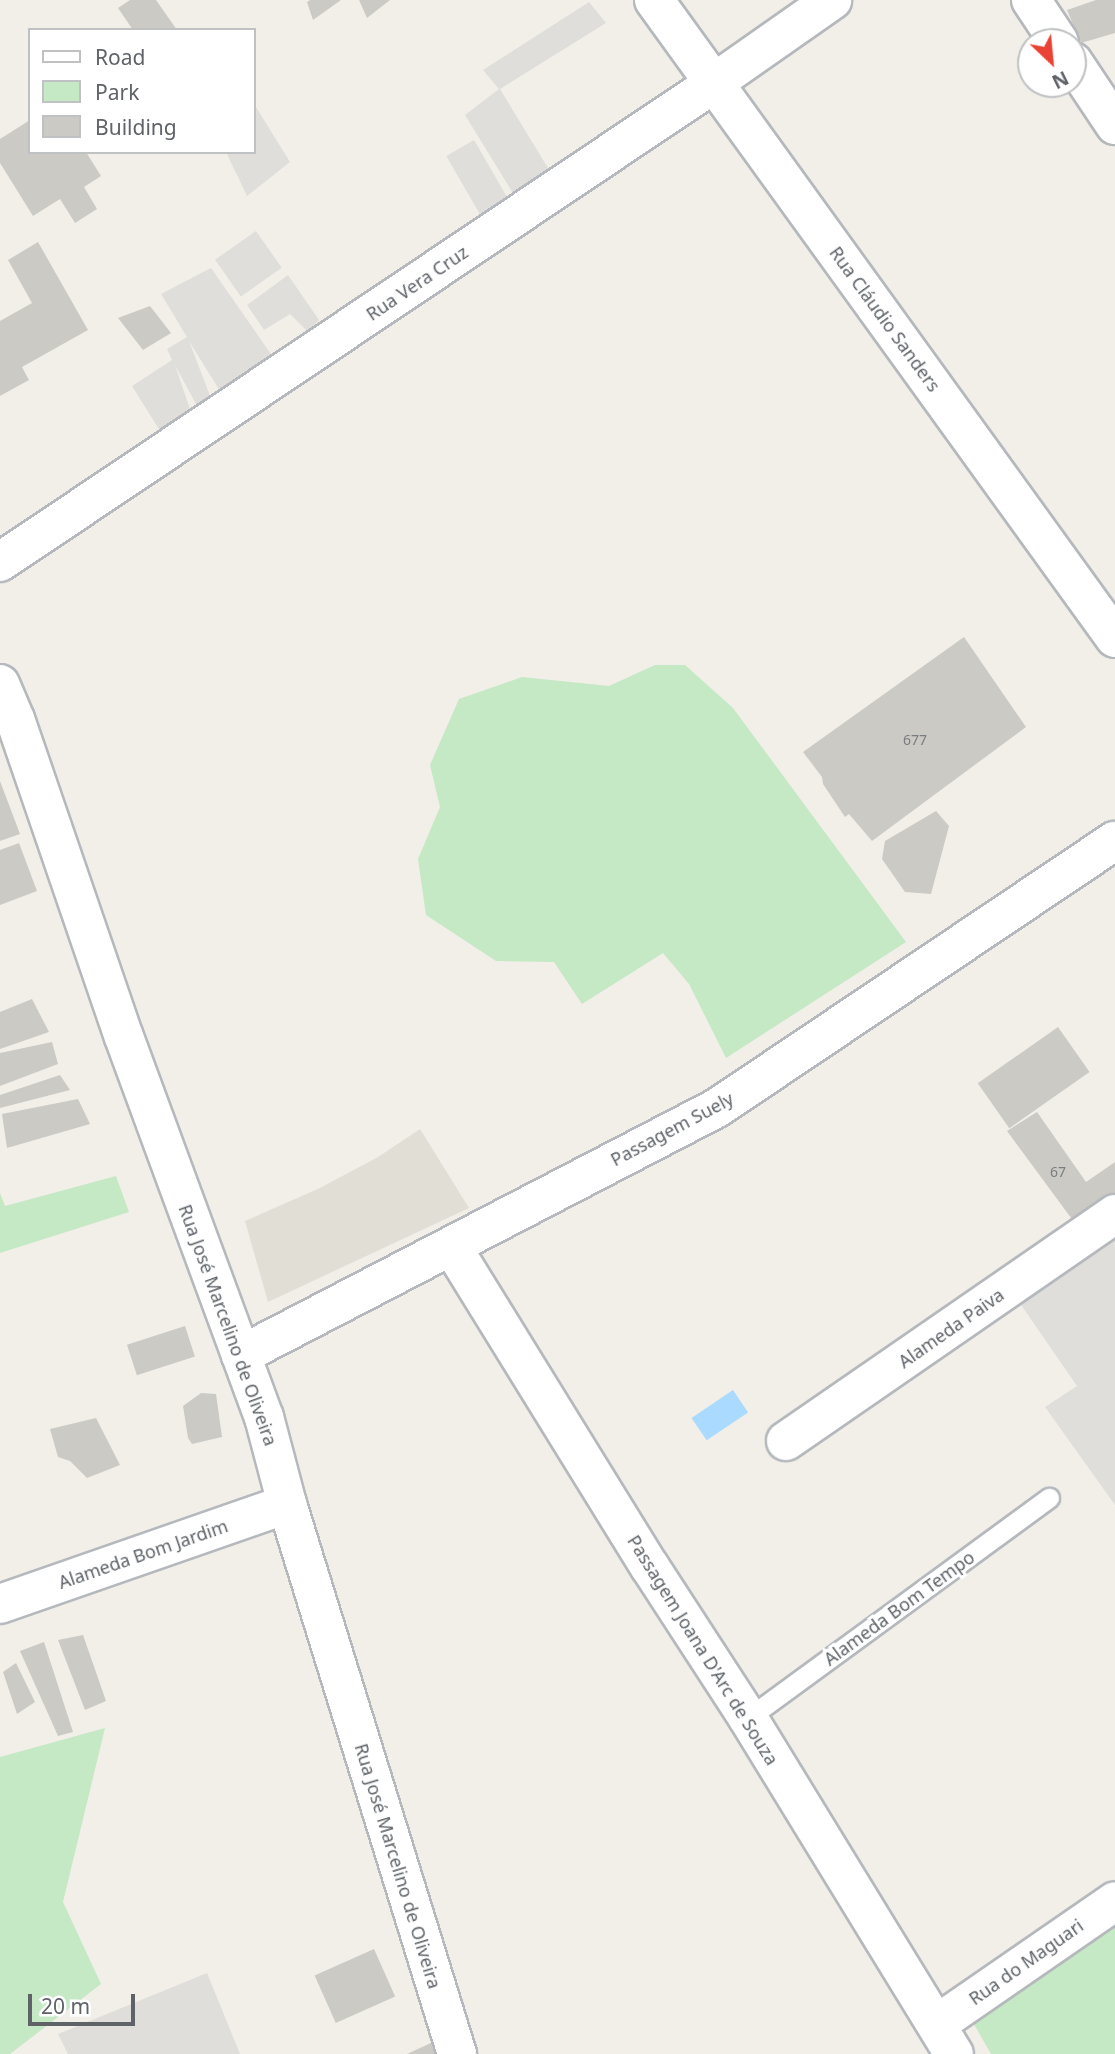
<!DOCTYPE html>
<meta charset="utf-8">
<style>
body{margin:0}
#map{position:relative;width:1115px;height:2054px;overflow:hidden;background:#f1efe8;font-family:"Noto Sans",sans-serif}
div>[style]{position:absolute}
.industrial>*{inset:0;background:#e0deda;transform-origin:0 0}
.education>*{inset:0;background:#e1ded6}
.green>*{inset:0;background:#c5e8c5}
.water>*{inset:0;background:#aadaff;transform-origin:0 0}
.building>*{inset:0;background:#cccac5;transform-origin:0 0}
.roads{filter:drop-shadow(2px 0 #b5b8bc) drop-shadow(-2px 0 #b5b8bc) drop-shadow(0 2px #b5b8bc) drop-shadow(0 -2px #b5b8bc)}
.service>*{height:19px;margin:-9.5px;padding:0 9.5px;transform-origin:9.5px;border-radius:9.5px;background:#fff}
.minor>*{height:38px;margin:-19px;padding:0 19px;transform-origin:19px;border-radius:19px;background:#fff}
.tertiary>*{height:38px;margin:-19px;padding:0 19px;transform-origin:19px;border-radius:19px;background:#fff}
.secondary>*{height:38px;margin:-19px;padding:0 19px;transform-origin:19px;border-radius:19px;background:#fff}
span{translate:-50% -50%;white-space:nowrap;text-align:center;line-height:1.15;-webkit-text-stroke:6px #fff;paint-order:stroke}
.number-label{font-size:14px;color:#7a7d7f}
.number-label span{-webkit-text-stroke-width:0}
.street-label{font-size:18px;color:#5f6368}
.legend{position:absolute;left:28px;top:28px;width:228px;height:126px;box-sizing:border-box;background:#fff;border:2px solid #bfc1c3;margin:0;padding:9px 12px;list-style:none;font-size:21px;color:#5f6368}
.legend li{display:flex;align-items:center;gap:14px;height:35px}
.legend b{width:35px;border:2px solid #bfc1c3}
.north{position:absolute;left:1017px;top:28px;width:70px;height:70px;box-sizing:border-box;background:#fff;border:2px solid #bfc1c3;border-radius:50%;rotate:154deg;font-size:19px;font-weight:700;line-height:28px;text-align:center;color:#5f6368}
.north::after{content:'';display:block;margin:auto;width:24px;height:32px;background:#ea4335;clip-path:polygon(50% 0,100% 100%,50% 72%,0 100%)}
.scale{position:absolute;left:28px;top:1994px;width:107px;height:32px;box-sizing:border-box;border:4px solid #5f6368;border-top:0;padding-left:9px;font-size:21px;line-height:24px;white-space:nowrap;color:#5f6368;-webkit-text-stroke:5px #fff;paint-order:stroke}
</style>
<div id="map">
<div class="industrial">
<i style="clip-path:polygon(589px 2px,606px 23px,500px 89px,551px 173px,513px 193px,465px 115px,499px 89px,483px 70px)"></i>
<i style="clip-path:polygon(256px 107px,290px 162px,247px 196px,226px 152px,254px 152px)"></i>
<i style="left:474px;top:140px;width:75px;height:32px;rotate:60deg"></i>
<i style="left:256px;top:231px;width:45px;height:50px;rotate:55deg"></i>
<i style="clip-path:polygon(211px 268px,280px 367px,225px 399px,189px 341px,217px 414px,204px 419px,175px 365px,194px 421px,165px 439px,132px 386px,172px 360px,167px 349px,187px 337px,161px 294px)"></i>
<i style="clip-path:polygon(288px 275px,319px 320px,308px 332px,290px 314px,264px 330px,247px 305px)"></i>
<i style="clip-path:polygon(1115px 1229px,1115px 1505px,1045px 1407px,1077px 1386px,1015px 1296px)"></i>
<i style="clip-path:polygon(207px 1973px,240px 2054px,68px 2054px,58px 2034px)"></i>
</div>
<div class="education">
<i style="clip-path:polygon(420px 1129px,469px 1208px,268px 1302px,245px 1221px,320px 1188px,378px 1157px)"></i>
</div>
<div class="green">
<i style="clip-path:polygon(655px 665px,685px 665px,733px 708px,906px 942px,726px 1058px,689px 984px,663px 953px,582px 1004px,554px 962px,496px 961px,426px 915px,418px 859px,440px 807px,430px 765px,459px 699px,522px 677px,609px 686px)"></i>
<i style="clip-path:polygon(116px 1176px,129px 1212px,0 1253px,0 1193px,5px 1206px)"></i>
<i style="clip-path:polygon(105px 1728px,63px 1902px,101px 1984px,10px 2054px,0 2054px,0 1757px)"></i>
<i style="clip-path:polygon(1115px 1924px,1115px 2054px,991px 2054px,971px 2019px)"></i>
</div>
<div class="water">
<i style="left:733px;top:1390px;width:27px;height:50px;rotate:56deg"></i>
</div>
<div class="building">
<i style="clip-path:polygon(130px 0,156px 0,177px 30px,133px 30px,118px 8px)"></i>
<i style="clip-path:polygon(310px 0,341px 0,313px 20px,307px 2px)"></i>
<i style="clip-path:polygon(359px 0,390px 0,367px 18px)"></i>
<i style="clip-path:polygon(1096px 0,1115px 0,1115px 33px,1081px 43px,1067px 10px)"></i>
<i style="clip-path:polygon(30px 120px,30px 152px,86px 152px,101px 176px,84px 187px,97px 209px,75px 223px,60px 199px,33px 216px,0 163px,0 139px)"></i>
<i style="clip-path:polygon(38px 242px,88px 330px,22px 367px,29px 380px,0 396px,0 321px,32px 303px,8px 260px)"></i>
<i style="clip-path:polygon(150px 306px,171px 333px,143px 350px,118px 318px)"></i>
<i style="clip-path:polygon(964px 637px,1026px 727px,872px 841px,849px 814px,845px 817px,823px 784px,822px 777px,803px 752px)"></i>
<i style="clip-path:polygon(0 781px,20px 834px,0 841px)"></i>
<i style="clip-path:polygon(936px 811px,949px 826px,931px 894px,905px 892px,882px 859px,885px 841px)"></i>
<i style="clip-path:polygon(19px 843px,37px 891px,0 905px,0 850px)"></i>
<i style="clip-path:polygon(32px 999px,49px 1032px,0 1049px,0 1012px)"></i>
<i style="left:1058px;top:1027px;width:55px;height:98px;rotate:55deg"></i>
<i style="clip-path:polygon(52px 1042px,58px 1064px,0 1086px,0 1053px)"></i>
<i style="clip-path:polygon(60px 1075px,70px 1090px,0 1108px,0 1095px)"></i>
<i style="clip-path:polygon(78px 1099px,90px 1124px,7px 1148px,2px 1114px)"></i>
<i style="clip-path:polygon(1037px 1112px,1086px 1182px,1115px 1162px,1115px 1199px,1077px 1226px,1007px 1131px)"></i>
<i style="left:185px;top:1326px;width:32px;height:61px;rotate:72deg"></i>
<i style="clip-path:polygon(201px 1393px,216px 1394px,222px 1437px,192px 1444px,188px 1438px,183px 1406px)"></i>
<i style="clip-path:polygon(96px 1418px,120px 1465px,87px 1478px,70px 1461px,58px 1457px,50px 1429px)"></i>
<i style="clip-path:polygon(83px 1635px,106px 1701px,85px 1710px,58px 1640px)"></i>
<i style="clip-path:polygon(44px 1642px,73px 1732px,58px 1736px,20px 1651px)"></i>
<i style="clip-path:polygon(16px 1663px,35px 1702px,17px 1714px,3px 1672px)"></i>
<i style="left:374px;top:1949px;width:52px;height:65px;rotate:66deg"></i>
<i style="clip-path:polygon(433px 2042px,437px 2054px,407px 2054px)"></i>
</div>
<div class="roads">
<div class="service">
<i style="left:748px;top:1718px;width:373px;rotate:-36.2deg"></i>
</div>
<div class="minor">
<i style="left:1031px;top:0;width:50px;rotate:56.3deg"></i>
<i style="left:1073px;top:62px;width:76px;rotate:56.3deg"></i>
<i style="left:0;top:562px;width:840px;rotate:-33.84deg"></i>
<i style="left:698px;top:94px;width:164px;rotate:-35deg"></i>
<i style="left:452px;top:1247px;width:376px;rotate:58.3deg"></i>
<i style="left:650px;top:1567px;width:180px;rotate:57deg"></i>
<i style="left:748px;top:1718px;width:394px;rotate:58.5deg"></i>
<i style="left:241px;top:1355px;width:536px;rotate:-27.43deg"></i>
<i style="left:717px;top:1108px;width:479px;rotate:-33.9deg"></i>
<i style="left:786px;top:1441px;width:400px;rotate:-34.6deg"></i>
<i style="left:0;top:1604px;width:304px;rotate:-19.2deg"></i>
<i style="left:937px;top:2024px;width:216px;rotate:-34.6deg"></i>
</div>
<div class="tertiary">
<i style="left:0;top:684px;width:38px;rotate:67deg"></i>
<i style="left:15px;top:719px;width:336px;rotate:71.1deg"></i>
<i style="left:124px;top:1037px;width:405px;rotate:69.8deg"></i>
<i style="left:264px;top:1417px;width:90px;rotate:75.2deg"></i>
<i style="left:287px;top:1504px;width:576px;rotate:72.82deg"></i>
</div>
<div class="secondary">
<i style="left:654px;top:0;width:787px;rotate:54.15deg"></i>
</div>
</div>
<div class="number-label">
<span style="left:915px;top:740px">677</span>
<span style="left:1058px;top:1172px">67</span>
</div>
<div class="street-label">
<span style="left:417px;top:283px;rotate:-34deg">Rua Vera Cruz</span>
<span style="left:885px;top:319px;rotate:54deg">Rua Cláudio Sanders</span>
<span style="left:672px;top:1129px;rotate:-28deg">Passagem Suely</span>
<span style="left:228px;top:1325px;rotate:70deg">Rua José Marcelino de Oliveira</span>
<span style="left:951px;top:1328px;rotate:-35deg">Alameda Paiva</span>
<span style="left:143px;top:1554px;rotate:-19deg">Alameda Bom Jardim</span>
<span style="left:899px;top:1608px;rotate:-36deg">Alameda Bom Tempo</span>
<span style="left:703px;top:1650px;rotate:58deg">Passagem Joana D'Arc de Souza</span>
<span style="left:398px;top:1866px;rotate:73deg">Rua José Marcelino de Oliveira</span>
<span style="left:1026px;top:1962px;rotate:-35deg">Rua do Maguari</span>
</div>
<ul class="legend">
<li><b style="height:9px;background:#fff"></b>Road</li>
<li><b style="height:19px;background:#c5e8c5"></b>Park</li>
<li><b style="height:19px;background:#cccac5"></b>Building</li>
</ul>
<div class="north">N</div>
<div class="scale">20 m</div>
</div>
